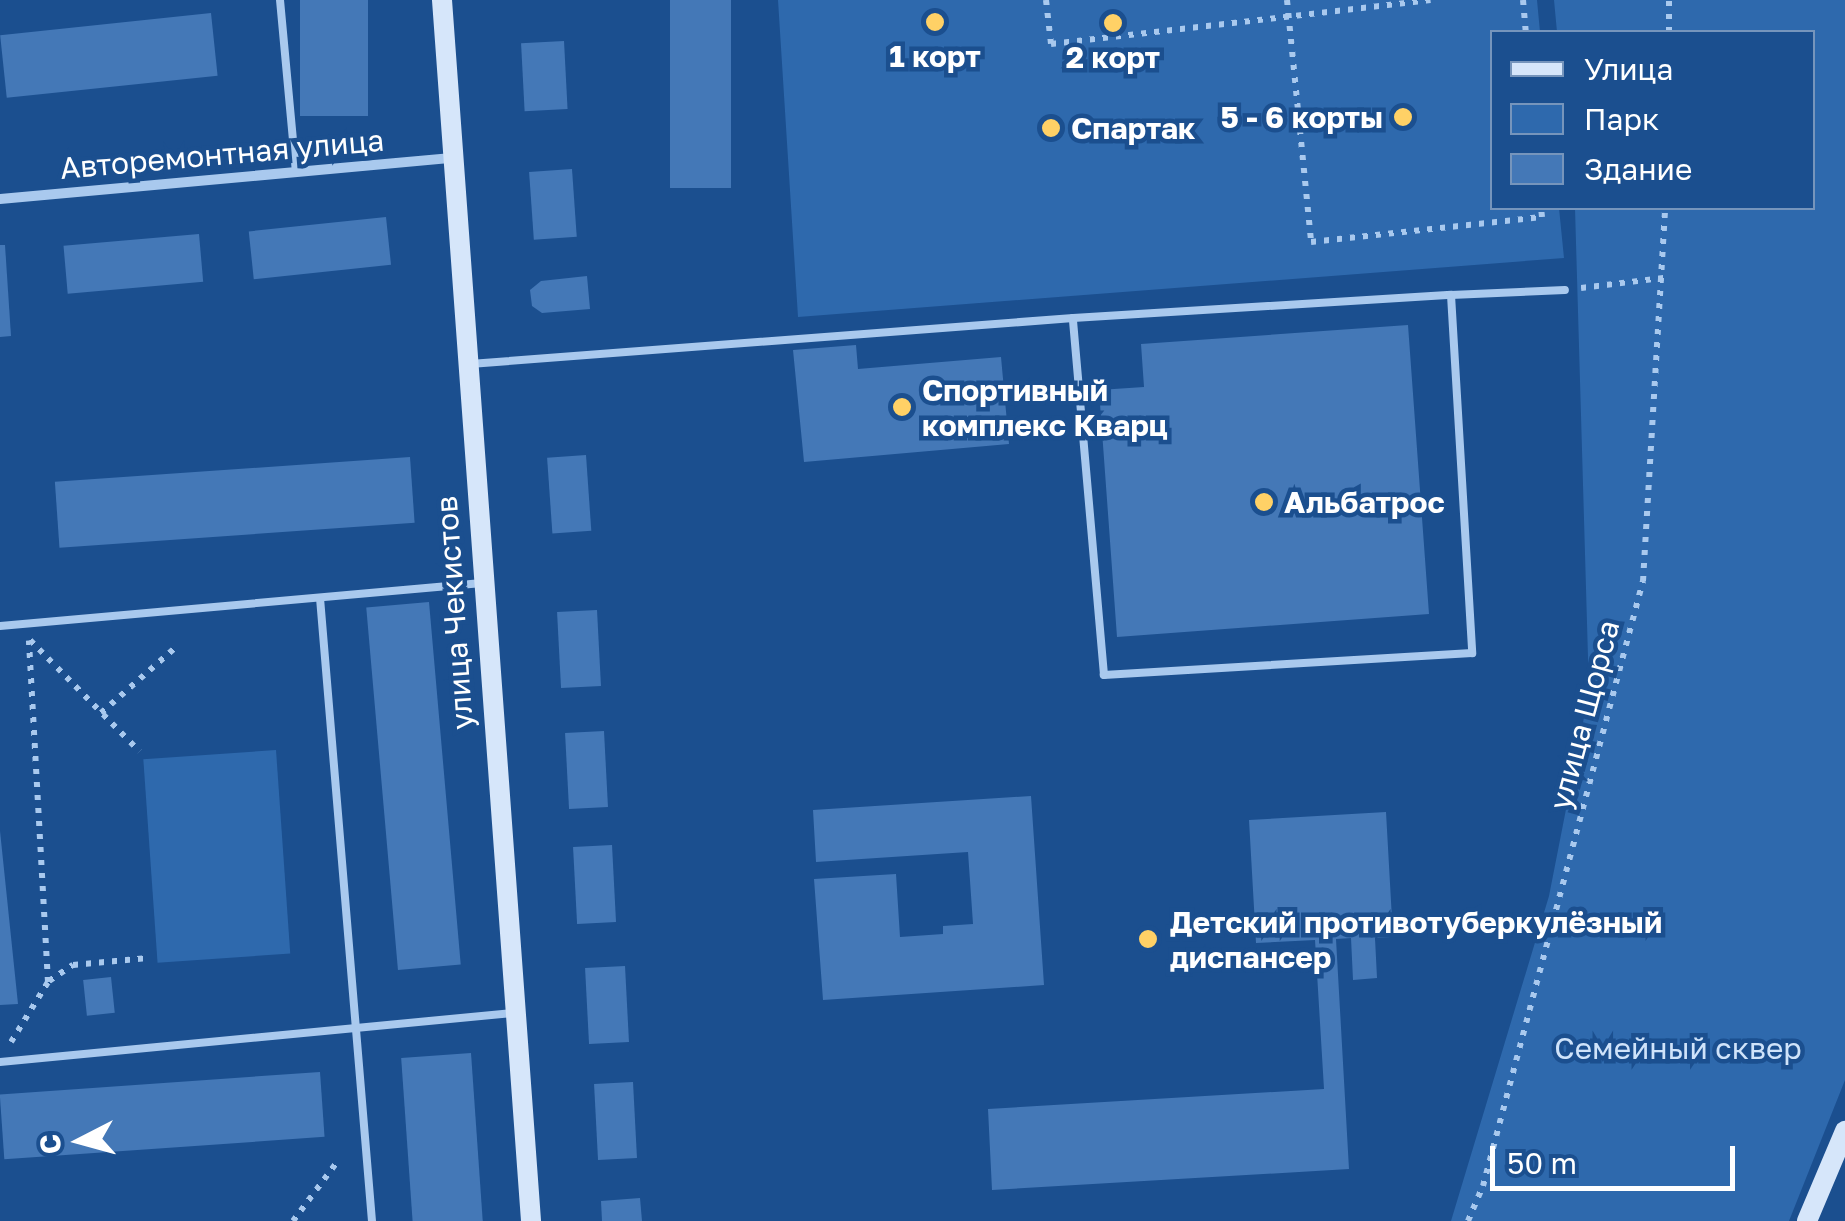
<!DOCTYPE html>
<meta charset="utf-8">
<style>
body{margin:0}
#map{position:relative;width:1845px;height:1221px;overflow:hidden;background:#1b4f8f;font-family:"Golos Text",sans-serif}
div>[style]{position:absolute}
.green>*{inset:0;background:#2e69ad;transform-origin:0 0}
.building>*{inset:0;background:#4478b7;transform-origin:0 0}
.path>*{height:6px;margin-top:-3px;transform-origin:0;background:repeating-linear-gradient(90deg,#a9c9ee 0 5px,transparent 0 13px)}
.lane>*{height:8px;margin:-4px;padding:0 4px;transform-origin:4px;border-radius:4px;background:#a9c9ee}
.street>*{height:10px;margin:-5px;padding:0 5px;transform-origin:5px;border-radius:5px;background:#a9c9ee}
.secondary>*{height:20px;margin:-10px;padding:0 10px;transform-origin:10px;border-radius:10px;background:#d6e6fa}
.dots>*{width:28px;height:28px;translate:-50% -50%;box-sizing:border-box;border:5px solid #1b4f8f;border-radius:50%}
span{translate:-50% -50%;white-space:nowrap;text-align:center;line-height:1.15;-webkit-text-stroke:9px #1b4f8f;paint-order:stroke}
.poi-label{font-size:30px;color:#fff;font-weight:700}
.right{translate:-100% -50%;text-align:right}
.left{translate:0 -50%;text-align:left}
.street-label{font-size:30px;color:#fff}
.park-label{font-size:30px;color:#cfe3fa}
.legend{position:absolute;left:1490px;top:30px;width:325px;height:180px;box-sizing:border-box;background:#1b4f8f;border:2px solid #7695bc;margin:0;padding:12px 18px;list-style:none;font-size:30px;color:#fff}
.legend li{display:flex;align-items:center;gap:20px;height:50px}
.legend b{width:50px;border:2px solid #7695bc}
.north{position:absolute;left:30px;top:1091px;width:100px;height:100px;-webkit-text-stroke:8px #1b4f8f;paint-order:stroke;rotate:264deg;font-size:28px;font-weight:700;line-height:40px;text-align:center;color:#fff}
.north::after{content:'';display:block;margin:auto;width:35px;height:45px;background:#fff;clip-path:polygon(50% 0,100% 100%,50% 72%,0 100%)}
.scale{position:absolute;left:1490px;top:1146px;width:245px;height:45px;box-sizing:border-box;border:5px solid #fff;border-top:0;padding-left:12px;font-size:30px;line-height:35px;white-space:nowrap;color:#fff;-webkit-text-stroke:8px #1b4f8f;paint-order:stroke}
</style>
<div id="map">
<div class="green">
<i style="clip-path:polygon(778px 0,1537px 0,1540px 32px,1492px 32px,1492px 208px,1559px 208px,1564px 258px,798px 317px)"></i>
<i style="clip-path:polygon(1554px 0,1845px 0,1845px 1080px,1789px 1221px,1451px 1221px,1549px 896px,1589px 692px,1575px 208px,1812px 208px,1812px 32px,1557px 32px)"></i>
<i style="left:276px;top:750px;width:204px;height:133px;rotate:86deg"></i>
</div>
<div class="building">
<i style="left:300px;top:0;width:68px;height:116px"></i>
<i style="left:670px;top:0;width:61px;height:188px"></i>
<i style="left:211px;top:13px;width:63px;height:212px;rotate:84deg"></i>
<i style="left:564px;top:41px;width:68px;height:43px;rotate:87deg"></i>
<i style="left:572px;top:169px;width:68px;height:43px;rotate:86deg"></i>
<i style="left:386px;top:217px;width:48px;height:138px;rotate:84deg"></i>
<i style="left:199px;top:234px;width:48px;height:136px;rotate:85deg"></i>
<i style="clip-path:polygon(0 245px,5px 245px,11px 336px,0 337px)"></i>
<i style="clip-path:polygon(587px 276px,590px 309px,542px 313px,532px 306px,530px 290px,541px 281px)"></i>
<i style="clip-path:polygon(1408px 325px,1429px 614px,1117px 637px,1099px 390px,1144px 387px,1141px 344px)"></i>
<i style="clip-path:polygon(856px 345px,858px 369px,1001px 357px,1009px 444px,804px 462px,793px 350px)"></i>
<i style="left:586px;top:455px;width:76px;height:39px;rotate:86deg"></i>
<i style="left:410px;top:457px;width:66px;height:356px;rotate:86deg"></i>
<i style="left:429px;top:602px;width:364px;height:63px;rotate:85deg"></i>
<i style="left:597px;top:610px;width:76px;height:40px;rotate:87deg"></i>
<i style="left:604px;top:731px;width:76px;height:39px;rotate:87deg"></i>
<i style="clip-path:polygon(1031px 796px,1044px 985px,823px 1000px,814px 879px,896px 874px,900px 937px,943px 934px,943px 926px,973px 924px,968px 852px,816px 862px,813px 810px)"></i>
<i style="clip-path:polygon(1386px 812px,1393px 937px,1375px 938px,1377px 978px,1353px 980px,1351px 938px,1336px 939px,1349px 1169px,992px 1190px,988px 1109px,1324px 1089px,1315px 940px,1256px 943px,1249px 820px)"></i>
<i style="clip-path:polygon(0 831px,18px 1004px,0 1005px)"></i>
<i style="left:612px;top:845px;width:77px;height:39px;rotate:87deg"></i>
<i style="left:625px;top:966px;width:76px;height:40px;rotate:87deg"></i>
<i style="left:111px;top:977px;width:36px;height:28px;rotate:84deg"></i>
<i style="left:471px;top:1053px;width:169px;height:70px;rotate:86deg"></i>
<i style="left:320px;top:1072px;width:65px;height:321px;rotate:86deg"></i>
<i style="left:633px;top:1082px;width:76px;height:39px;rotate:87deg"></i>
<i style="clip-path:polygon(640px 1198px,642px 1221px,602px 1221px,601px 1201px)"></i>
</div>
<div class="path">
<i style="left:1046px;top:0;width:44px;rotate:83.5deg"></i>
<i style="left:1051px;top:44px;width:382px;rotate:-6.6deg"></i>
<i style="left:1287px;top:0;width:243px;rotate:84.3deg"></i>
<i style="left:1311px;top:242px;width:232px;rotate:-6.2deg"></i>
<i style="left:1542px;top:217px;width:9px;rotate:-96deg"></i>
<i style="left:1523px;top:0;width:32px;rotate:85deg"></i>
<i style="left:1669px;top:32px;width:32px;rotate:-90deg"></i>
<i style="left:1581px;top:288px;width:83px;rotate:-7deg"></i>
<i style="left:30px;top:640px;width:156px;rotate:45.5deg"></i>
<i style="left:101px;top:713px;width:103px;rotate:-41.4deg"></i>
<i style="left:49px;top:981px;width:29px;rotate:-34deg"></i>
<i style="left:73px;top:965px;width:75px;rotate:-5.3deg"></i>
<i style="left:11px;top:1042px;width:70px;rotate:-58.3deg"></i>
<i style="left:48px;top:982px;width:342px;rotate:-93.2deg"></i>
<i style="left:293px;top:1221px;width:74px;rotate:-53.3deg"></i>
<i style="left:1468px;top:1221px;width:38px;rotate:-67deg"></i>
<i style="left:1483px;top:1186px;width:626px;rotate:-75.19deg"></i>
<i style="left:1643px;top:581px;width:374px;rotate:-86.6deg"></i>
</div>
<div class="lane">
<i style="left:280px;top:0;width:173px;rotate:84.7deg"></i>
<i style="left:1451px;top:295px;width:114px;rotate:-2.5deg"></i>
<i style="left:470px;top:364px;width:605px;rotate:-4.36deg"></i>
<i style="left:1073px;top:318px;width:379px;rotate:-3.5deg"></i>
<i style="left:1451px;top:295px;width:359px;rotate:86.6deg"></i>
<i style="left:1472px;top:653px;width:369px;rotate:176.6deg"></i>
<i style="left:1104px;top:675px;width:358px;rotate:-95deg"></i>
<i style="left:320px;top:598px;width:625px;rotate:85.23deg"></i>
<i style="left:0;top:626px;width:484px;rotate:-5.1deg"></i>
<i style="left:0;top:1062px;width:515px;rotate:-5.46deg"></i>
</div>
<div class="street">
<i style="left:0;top:199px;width:451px;rotate:-5.2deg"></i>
</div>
<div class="secondary">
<i style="left:442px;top:0;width:1224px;rotate:85.83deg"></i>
<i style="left:1807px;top:1221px;width:98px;rotate:-67.1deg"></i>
</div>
<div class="dots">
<i style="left:935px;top:22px;background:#ffd166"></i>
<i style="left:1113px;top:23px;background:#ffd166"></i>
<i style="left:1403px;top:117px;background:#ffd166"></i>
<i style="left:1051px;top:128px;background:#ffd166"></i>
<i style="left:902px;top:407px;background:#ffd166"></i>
<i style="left:1264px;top:502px;background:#ffd166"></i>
<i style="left:1148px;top:939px;background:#ffd166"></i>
</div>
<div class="poi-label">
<span style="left:935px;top:56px">1 корт</span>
<span style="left:1113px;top:57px">2 корт</span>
<span class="right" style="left:1383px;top:117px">5 - 6 корты</span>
<span class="left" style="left:1071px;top:128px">Спартак</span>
<span class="left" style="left:922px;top:407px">Спортивный<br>комплекс Кварц</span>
<span class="left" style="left:1284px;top:502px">Альбатрос</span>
<span class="left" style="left:1170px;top:939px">Детский противотуберкулёзный<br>диспансер</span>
</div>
<div class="street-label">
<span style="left:222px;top:154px;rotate:-5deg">Авторемонтная улица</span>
<span style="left:454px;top:613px;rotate:-94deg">улица Чекистов</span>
<span style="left:1584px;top:715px;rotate:-75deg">улица Щорса</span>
</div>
<div class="park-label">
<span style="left:1678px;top:1048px">Семейный сквер</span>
</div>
<ul class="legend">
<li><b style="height:12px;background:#d6e6fa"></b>Улица</li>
<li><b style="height:28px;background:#2e69ad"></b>Парк</li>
<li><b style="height:28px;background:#4478b7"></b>Здание</li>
</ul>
<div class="north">С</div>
<div class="scale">50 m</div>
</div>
